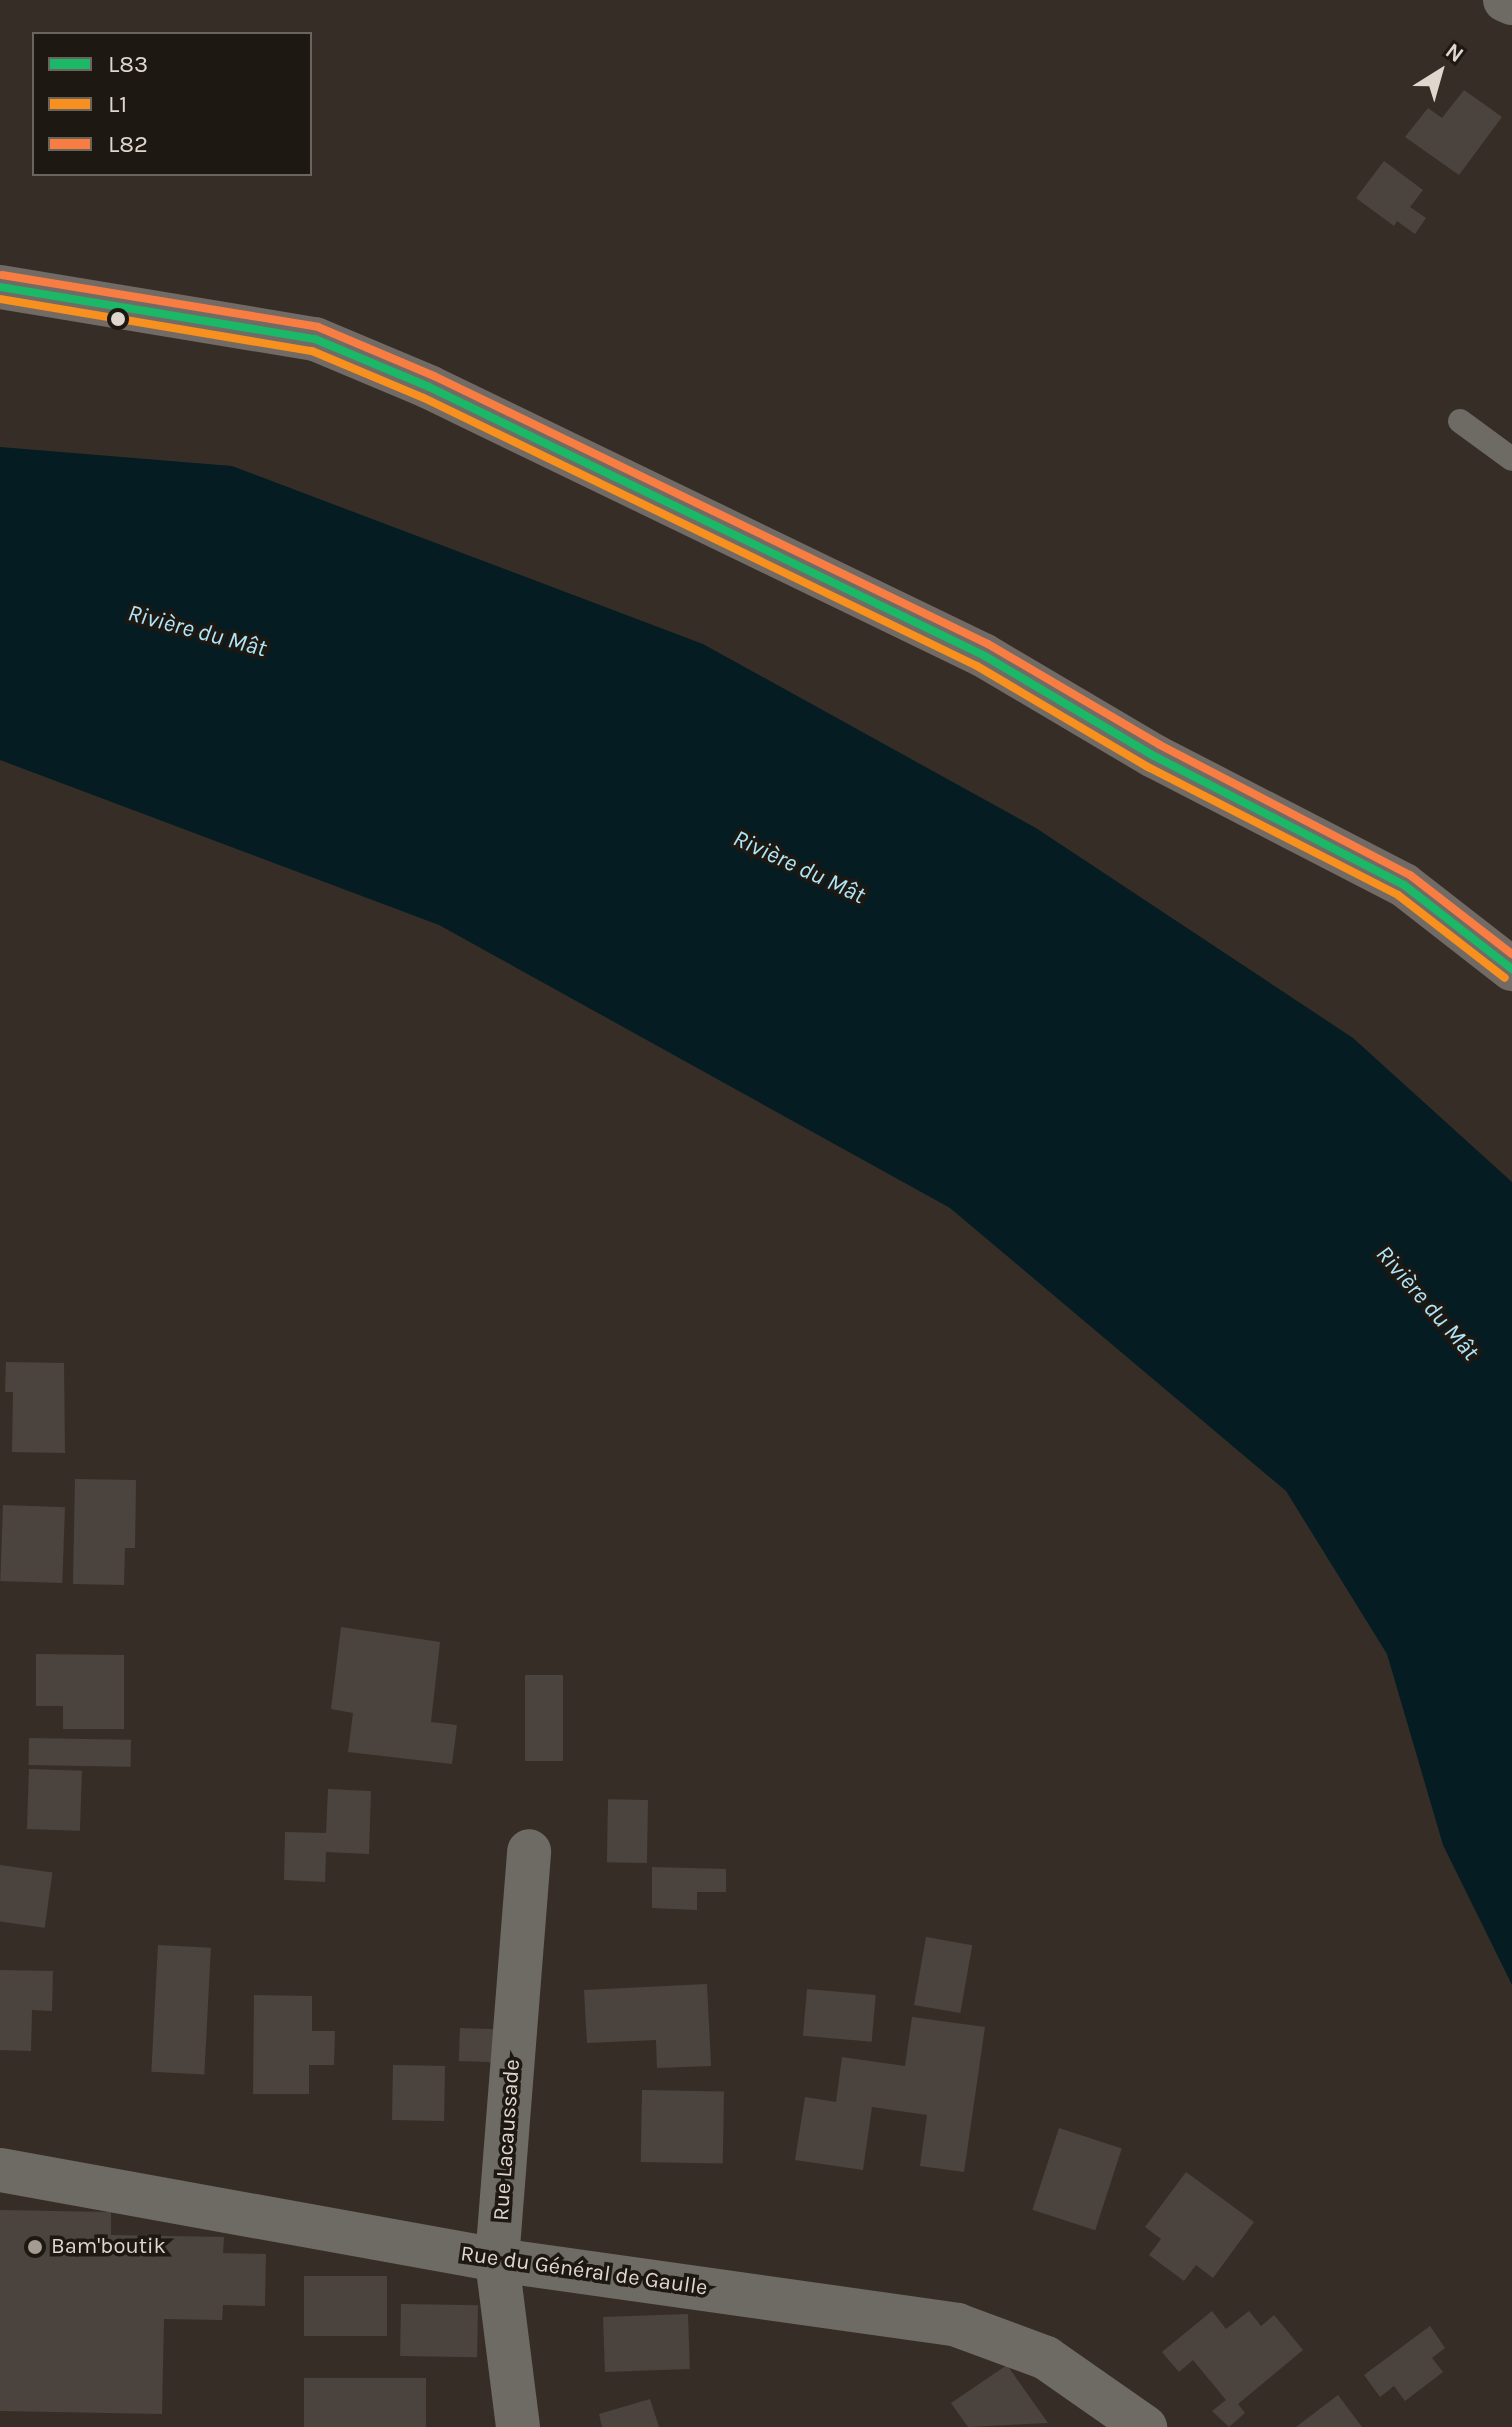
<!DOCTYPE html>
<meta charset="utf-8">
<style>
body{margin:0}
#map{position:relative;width:1512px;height:2427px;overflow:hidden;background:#362e26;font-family:Karla,sans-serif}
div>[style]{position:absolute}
.water>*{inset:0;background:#051c22}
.building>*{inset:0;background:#4b433e;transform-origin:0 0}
.service>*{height:24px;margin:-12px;padding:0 12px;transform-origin:12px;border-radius:12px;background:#6e6a64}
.minor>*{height:44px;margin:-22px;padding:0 22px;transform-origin:22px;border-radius:22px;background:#6e6a64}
.secondary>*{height:44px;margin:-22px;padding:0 22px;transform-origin:22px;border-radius:22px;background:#716a65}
.bus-1>*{height:8px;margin:-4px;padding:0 4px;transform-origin:4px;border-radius:4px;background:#1ab867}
.bus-2>*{height:8px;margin:-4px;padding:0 4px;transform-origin:4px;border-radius:4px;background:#f7901e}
.bus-3>*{height:8px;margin:-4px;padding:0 4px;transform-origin:4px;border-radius:4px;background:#f77d43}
.dots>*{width:22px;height:22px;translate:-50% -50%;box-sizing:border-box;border:4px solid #1e1812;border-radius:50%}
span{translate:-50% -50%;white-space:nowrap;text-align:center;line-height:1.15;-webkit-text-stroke:7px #1e1812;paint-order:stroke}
.street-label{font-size:22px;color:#dfd7ce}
.poi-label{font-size:22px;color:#dfd7ce}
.left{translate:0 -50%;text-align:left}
.water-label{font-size:24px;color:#aee6f9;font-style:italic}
.legend{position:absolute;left:32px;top:32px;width:280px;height:144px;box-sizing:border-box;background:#1e1812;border:2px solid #6b645d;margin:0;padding:10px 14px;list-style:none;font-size:24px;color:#dfd7ce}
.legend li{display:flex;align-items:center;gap:16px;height:40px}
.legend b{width:40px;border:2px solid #6b645d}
.north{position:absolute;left:1400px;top:32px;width:80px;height:80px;-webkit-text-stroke:6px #1e1812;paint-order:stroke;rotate:37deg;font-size:22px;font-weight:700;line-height:32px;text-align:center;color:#dfd7ce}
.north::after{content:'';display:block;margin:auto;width:28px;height:36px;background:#dfd7ce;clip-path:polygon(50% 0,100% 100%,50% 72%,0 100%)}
</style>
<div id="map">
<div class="water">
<i style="clip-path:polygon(0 447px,232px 466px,703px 644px,1036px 828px,1353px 1038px,1512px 1182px,1512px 1985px,1443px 1845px,1387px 1654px,1286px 1491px,950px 1208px,439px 925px,0 760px)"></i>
</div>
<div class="building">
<i style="clip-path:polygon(1464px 90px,1502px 117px,1459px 175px,1405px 137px,1428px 108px,1442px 118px)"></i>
<i style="clip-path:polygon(1384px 161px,1423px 190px,1410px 207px,1426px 218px,1415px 234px,1397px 221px,1394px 226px,1356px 198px)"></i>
<i style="clip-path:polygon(6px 1362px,64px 1363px,65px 1453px,12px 1452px,13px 1392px,5px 1392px)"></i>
<i style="clip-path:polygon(75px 1479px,136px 1480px,135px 1548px,125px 1548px,124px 1585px,73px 1584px)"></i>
<i style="left:3px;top:1505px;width:62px;height:76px;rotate:2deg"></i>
<i style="clip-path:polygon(341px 1627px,440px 1642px,431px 1722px,457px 1725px,452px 1764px,348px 1752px,353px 1713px,331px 1709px)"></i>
<i style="clip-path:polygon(36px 1654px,124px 1655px,124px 1729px,63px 1729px,63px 1706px,36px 1706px)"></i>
<i style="left:525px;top:1675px;width:38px;height:86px"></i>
<i style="left:29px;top:1738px;width:102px;height:27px;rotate:1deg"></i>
<i style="left:29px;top:1769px;width:53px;height:60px;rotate:2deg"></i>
<i style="clip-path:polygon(328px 1789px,371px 1791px,369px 1854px,326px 1852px,325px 1882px,284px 1880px,285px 1832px,326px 1833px)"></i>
<i style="left:648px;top:1800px;width:63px;height:40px;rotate:91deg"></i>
<i style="left:0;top:1865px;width:53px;height:56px;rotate:8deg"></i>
<i style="clip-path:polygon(652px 1867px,726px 1869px,726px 1892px,697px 1892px,697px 1910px,652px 1908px)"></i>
<i style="left:926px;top:1937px;width:47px;height:69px;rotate:10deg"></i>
<i style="left:158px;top:1945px;width:53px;height:127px;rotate:3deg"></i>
<i style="clip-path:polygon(0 1970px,53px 1971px,52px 2011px,32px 2010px,31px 2051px,0 2050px)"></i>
<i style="clip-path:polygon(707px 1984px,711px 2066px,657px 2068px,656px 2040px,587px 2043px,584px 1990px)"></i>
<i style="left:807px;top:1989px;width:69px;height:47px;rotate:5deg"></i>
<i style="clip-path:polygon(254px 1995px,312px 1996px,312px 2031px,335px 2031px,334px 2065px,309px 2065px,309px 2094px,253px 2094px)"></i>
<i style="clip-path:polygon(912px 2017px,985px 2027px,964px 2172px,920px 2166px,927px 2115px,872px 2107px,863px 2170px,795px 2160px,805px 2097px,836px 2102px,842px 2057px,905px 2066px)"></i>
<i style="left:460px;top:2028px;width:35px;height:33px;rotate:2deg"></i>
<i style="left:393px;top:2065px;width:52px;height:55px;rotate:1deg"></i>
<i style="left:642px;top:2090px;width:82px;height:72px;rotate:1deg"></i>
<i style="left:1059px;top:2128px;width:66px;height:86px;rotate:18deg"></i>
<i style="clip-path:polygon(1186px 2172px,1254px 2222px,1213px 2278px,1196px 2265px,1184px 2281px,1149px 2255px,1161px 2239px,1145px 2227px)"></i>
<i style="clip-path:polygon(0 2210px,111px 2212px,111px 2235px,224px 2237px,223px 2253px,266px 2254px,265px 2306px,223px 2305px,222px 2320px,164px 2319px,162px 2414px,0 2411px)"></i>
<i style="left:387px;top:2276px;width:60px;height:83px;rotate:90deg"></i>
<i style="left:401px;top:2304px;width:77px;height:52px;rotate:1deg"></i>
<i style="clip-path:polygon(1212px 2311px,1226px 2329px,1249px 2311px,1261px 2326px,1274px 2315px,1303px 2350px,1238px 2404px,1245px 2413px,1229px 2427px,1212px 2411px,1226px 2400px,1193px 2360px,1179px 2372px,1162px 2352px)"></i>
<i style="left:688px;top:2314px;width:55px;height:85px;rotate:88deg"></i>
<i style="clip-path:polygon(1430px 2326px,1445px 2348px,1432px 2358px,1443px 2372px,1405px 2401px,1394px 2386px,1380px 2397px,1364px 2375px)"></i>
<i style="clip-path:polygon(1007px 2365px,1048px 2423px,968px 2427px,951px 2403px)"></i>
<i style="left:304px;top:2378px;width:122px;height:49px"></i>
<i style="clip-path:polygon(1338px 2395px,1362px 2427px,1296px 2427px)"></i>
<i style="clip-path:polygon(650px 2399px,659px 2427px,602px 2427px,599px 2414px)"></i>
</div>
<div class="service">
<i style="left:1460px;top:421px;width:64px;rotate:36.2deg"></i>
</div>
<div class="minor">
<i style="left:1505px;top:0;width:8px;rotate:23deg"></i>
<i style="left:0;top:2170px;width:505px;rotate:10.26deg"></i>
<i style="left:497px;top:2260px;width:465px;rotate:8deg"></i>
<i style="left:957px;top:2325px;width:95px;rotate:20.3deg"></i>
<i style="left:1046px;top:2358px;width:121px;rotate:34.9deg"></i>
<i style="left:518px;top:2427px;width:168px;rotate:-97.2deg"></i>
<i style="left:497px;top:2260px;width:410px;rotate:-85.5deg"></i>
</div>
<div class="secondary">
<i style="left:0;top:287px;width:319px;rotate:9.4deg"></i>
<i style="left:315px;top:339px;width:124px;rotate:22.8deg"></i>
<i style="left:429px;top:387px;width:615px;rotate:25.82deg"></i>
<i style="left:983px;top:655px;width:199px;rotate:30.6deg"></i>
<i style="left:1154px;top:756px;width:281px;rotate:27.3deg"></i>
<i style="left:1404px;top:885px;width:137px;rotate:37.9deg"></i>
</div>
<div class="bus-1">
<i style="left:0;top:287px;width:319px;rotate:9.4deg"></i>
<i style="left:315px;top:339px;width:124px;rotate:22.8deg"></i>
<i style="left:429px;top:387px;width:615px;rotate:25.82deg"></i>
<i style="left:983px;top:655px;width:199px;rotate:30.6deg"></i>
<i style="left:1154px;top:756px;width:281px;rotate:27.3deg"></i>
<i style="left:1404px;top:885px;width:137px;rotate:37.9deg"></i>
</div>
<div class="bus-2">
<i style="left:0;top:299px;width:316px;rotate:9.5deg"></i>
<i style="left:312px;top:351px;width:121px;rotate:22.8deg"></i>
<i style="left:424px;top:398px;width:615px;rotate:25.86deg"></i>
<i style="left:977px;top:666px;width:199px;rotate:30.6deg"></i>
<i style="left:1148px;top:767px;width:281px;rotate:27.1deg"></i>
<i style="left:1398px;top:895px;width:135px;rotate:37.8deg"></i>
</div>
<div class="bus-3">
<i style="left:2px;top:275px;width:320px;rotate:9.3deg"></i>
<i style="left:318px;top:327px;width:126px;rotate:22.9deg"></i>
<i style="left:434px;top:376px;width:615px;rotate:25.82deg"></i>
<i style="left:988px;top:644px;width:199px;rotate:30.4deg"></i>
<i style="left:1160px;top:745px;width:282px;rotate:27.5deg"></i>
<i style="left:1410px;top:875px;width:129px;rotate:37.8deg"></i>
</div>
<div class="dots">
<i style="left:118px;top:319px;background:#dfd7ce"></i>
<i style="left:35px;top:2247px;background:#a49c93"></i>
</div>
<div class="street-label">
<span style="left:507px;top:2140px;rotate:-86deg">Rue Lacaussade</span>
<span style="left:584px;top:2271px;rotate:8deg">Rue du Général de Gaulle</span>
</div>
<div class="poi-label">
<span class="left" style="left:51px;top:2247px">Bam'boutik</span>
</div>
<div class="water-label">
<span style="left:197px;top:631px;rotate:15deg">Rivière du Mât</span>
<span style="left:799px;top:867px;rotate:25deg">Rivière du Mât</span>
<span style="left:1427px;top:1303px;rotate:49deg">Rivière du Mât</span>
</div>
<ul class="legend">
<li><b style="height:10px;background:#1ab867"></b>L83</li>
<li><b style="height:10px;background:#f7901e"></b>L1</li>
<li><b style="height:10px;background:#f77d43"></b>L82</li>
</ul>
<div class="north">N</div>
</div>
